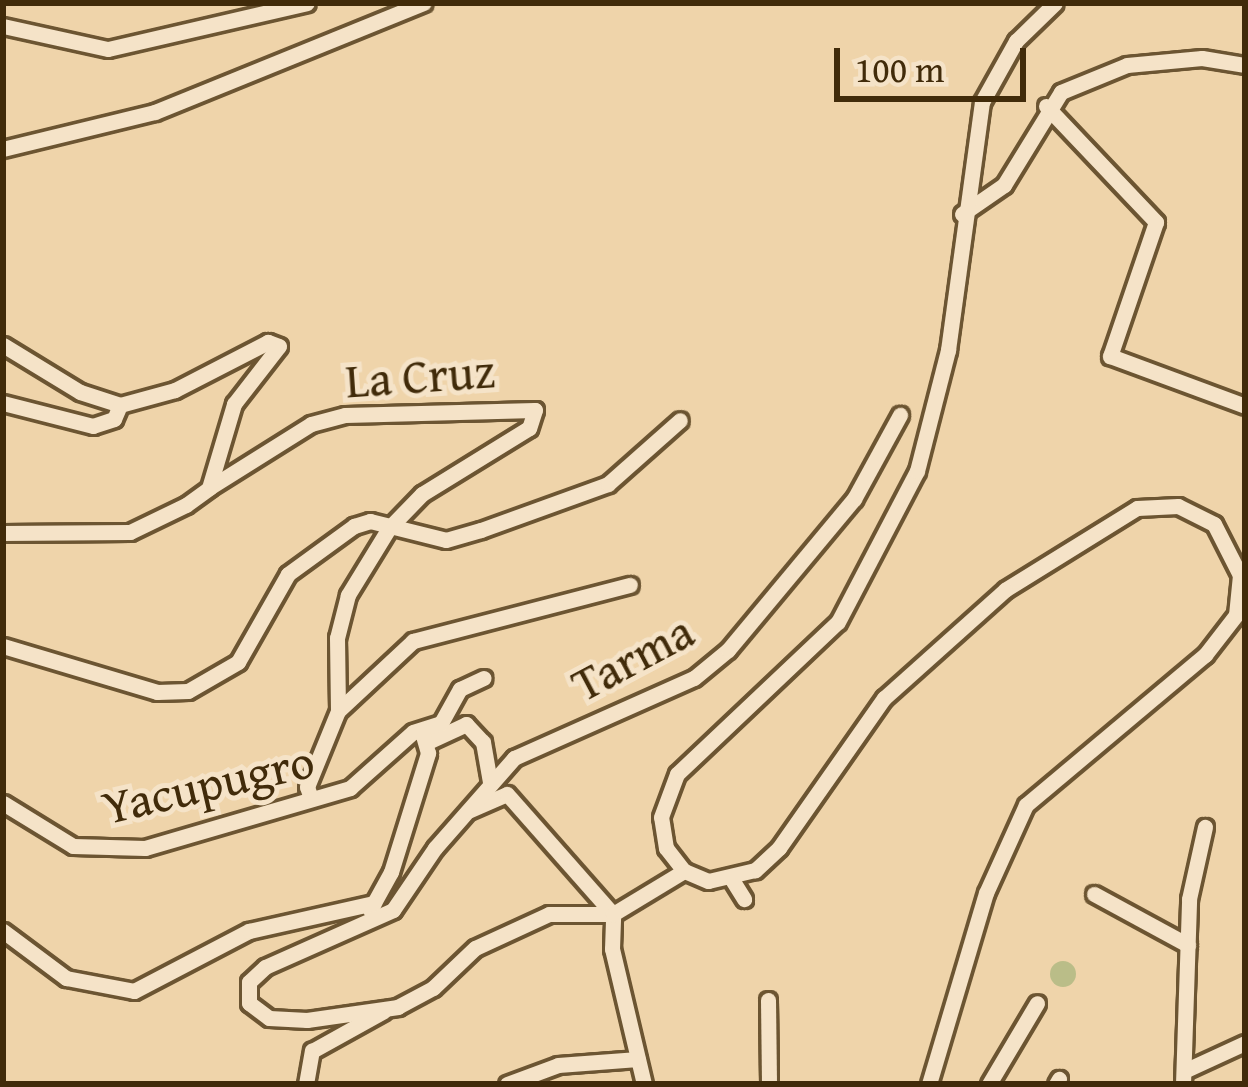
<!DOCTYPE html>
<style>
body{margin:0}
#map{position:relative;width:1248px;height:1087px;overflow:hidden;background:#efd4aa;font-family:"Gentium Book Plus",serif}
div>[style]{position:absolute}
.green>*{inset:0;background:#babd88}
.round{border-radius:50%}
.roads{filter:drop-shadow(3px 0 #6c5532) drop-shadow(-3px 0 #6c5532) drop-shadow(0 3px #6c5532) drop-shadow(0 -3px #6c5532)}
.minor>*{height:15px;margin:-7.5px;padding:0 7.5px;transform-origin:7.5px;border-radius:7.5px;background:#f5e3c8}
span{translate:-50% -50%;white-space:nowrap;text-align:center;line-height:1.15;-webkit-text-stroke:10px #f5e3c8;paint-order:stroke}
.street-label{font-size:48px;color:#412b0a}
.frame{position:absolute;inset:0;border:6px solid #412b0a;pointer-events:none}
.scale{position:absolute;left:834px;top:48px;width:192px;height:54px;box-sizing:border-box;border:6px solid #412b0a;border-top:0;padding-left:15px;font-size:36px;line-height:42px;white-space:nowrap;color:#412b0a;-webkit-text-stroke:9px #f5e3c8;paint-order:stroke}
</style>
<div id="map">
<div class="green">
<i class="round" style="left:1050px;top:961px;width:26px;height:26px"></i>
</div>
<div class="roads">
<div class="minor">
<i style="left:3px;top:26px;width:107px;rotate:12.4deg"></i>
<i style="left:108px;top:49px;width:204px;rotate:-13deg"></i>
<i style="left:1046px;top:106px;width:160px;rotate:46.5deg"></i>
<i style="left:1156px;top:222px;width:142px;rotate:108.9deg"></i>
<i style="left:1110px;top:356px;width:144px;rotate:20.3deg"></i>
<i style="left:3px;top:149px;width:156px;rotate:-13.7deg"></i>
<i style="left:155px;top:112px;width:290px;rotate:-22.1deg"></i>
<i style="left:962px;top:214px;width:51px;rotate:-34.6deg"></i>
<i style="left:1004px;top:185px;width:109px;rotate:-58.5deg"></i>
<i style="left:1061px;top:92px;width:71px;rotate:-22.2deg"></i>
<i style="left:1127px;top:65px;width:75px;rotate:-5.3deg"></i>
<i style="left:1202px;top:58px;width:44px;rotate:9.2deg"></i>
<i style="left:3px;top:345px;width:90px;rotate:31.4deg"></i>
<i style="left:80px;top:392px;width:42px;rotate:18deg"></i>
<i style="left:120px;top:405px;width:15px;rotate:113deg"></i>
<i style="left:114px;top:419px;width:22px;rotate:162deg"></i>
<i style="left:93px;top:426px;width:93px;rotate:-165.7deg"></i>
<i style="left:209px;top:488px;width:120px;rotate:-32.1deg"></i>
<i style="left:311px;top:424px;width:35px;rotate:-15deg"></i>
<i style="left:345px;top:415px;width:190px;rotate:-1.5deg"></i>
<i style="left:535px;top:410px;width:19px;rotate:108deg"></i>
<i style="left:529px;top:428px;width:126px;rotate:148.3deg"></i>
<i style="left:422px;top:494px;width:47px;rotate:134.1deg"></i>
<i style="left:389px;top:528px;width:79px;rotate:121.5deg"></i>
<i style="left:348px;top:595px;width:44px;rotate:104.3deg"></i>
<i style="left:337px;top:638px;width:73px;rotate:89.2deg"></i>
<i style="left:338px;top:711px;width:82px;rotate:112.2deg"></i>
<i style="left:307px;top:787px;width:12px;rotate:70deg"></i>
<i style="left:3px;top:533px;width:127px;rotate:-0.5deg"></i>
<i style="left:130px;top:532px;width:62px;rotate:-25.7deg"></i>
<i style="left:186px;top:505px;width:29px;rotate:-36deg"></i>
<i style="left:209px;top:488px;width:88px;rotate:-73.4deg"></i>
<i style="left:234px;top:404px;width:73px;rotate:-52.2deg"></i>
<i style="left:279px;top:346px;width:12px;rotate:-160deg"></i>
<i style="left:268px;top:342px;width:105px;rotate:152.7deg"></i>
<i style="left:175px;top:390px;width:57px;rotate:164.7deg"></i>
<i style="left:3px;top:646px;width:161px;rotate:16.6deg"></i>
<i style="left:157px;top:692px;width:31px;rotate:-2deg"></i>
<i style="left:188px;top:691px;width:58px;rotate:-30.1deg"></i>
<i style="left:238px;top:662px;width:101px;rotate:-60.4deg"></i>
<i style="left:288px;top:574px;width:82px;rotate:-36deg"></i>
<i style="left:354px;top:526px;width:17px;rotate:-17deg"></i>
<i style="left:370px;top:521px;width:78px;rotate:14deg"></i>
<i style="left:446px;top:540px;width:36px;rotate:-16deg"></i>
<i style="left:481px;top:530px;width:135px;rotate:-19.9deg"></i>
<i style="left:608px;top:484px;width:96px;rotate:-41.6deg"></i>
<i style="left:338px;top:711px;width:103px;rotate:-43deg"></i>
<i style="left:413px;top:641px;width:224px;rotate:-14.5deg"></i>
<i style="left:430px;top:741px;width:40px;rotate:-25deg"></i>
<i style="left:466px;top:724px;width:25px;rotate:47deg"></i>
<i style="left:483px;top:742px;width:41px;rotate:80.1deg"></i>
<i style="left:3px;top:803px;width:82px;rotate:31.6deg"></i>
<i style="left:73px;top:846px;width:72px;rotate:1.6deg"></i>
<i style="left:145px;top:848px;width:214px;rotate:-16.3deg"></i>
<i style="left:350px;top:788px;width:84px;rotate:-41.6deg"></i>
<i style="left:413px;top:732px;width:29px;rotate:-18deg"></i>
<i style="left:441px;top:723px;width:39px;rotate:-61deg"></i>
<i style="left:460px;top:689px;width:26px;rotate:-25deg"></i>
<i style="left:470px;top:810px;width:40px;rotate:-23.4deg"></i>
<i style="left:507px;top:794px;width:157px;rotate:48.6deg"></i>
<i style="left:731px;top:878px;width:25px;rotate:58deg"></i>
<i style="left:1094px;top:894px;width:107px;rotate:28.5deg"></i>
<i style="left:370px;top:910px;width:43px;rotate:-61.1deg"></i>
<i style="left:391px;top:872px;width:125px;rotate:-72.7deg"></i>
<i style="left:428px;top:753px;width:22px;rotate:-106deg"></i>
<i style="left:613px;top:914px;width:64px;rotate:180deg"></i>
<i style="left:549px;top:914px;width:81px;rotate:155.3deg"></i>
<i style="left:475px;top:948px;width:58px;rotate:136.4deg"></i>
<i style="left:433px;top:988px;width:40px;rotate:152deg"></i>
<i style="left:398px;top:1007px;width:92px;rotate:171.9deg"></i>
<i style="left:307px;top:1020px;width:38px;rotate:-177deg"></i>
<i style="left:269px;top:1018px;width:25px;rotate:-143deg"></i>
<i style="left:249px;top:1003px;width:21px;rotate:-90deg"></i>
<i style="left:249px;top:982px;width:22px;rotate:-43deg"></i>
<i style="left:265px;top:967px;width:140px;rotate:-24deg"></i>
<i style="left:393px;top:910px;width:75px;rotate:-55.9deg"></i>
<i style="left:435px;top:848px;width:120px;rotate:-48.7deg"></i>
<i style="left:514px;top:758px;width:197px;rotate:-24deg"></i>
<i style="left:694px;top:678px;width:44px;rotate:-39.5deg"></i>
<i style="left:728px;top:650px;width:197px;rotate:-50.2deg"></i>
<i style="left:854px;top:499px;width:96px;rotate:-61.3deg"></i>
<i style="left:3px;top:931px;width:79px;rotate:36.7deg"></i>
<i style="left:66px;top:978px;width:69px;rotate:10.8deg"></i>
<i style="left:134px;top:991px;width:130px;rotate:-27.6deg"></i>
<i style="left:249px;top:931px;width:128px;rotate:-12.6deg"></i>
<i style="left:768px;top:1000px;width:84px;rotate:89.3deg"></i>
<i style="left:1184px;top:1071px;width:67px;rotate:-24.7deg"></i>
<i style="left:306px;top:1084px;width:34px;rotate:-80deg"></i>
<i style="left:312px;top:1051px;width:82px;rotate:-29.1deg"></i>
<i style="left:507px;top:1084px;width:54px;rotate:-20.4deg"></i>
<i style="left:558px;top:1065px;width:80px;rotate:-4.3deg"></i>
<i style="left:644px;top:1084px;width:139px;rotate:-103.3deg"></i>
<i style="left:612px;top:949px;width:35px;rotate:-88deg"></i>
<i style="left:613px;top:914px;width:83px;rotate:-31.2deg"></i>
<i style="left:929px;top:1084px;width:199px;rotate:-73.4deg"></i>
<i style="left:986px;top:893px;width:97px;rotate:-65.6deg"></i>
<i style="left:1026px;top:805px;width:234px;rotate:-40deg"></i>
<i style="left:1205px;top:655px;width:51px;rotate:-52.2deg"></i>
<i style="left:1236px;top:615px;width:40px;rotate:-84.3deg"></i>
<i style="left:1240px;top:575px;width:57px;rotate:-117deg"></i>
<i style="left:1214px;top:524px;width:40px;rotate:-153.4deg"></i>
<i style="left:1178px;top:506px;width:41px;rotate:177.2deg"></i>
<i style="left:1137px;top:508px;width:155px;rotate:148.2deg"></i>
<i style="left:1005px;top:590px;width:162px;rotate:138.2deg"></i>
<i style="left:884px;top:698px;width:183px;rotate:125deg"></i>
<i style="left:779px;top:848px;width:33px;rotate:137deg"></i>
<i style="left:755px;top:870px;width:48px;rotate:166.8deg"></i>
<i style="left:708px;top:881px;width:26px;rotate:-157deg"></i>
<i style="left:684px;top:871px;width:29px;rotate:-128deg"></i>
<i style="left:666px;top:848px;width:31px;rotate:-99deg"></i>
<i style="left:661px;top:817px;width:46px;rotate:-69.6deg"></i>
<i style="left:677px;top:774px;width:221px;rotate:-43.4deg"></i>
<i style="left:838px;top:622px;width:170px;rotate:-62.4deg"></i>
<i style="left:917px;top:471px;width:125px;rotate:-75.6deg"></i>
<i style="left:948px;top:350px;width:250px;rotate:-82.2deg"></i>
<i style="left:982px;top:102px;width:70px;rotate:-60.9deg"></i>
<i style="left:1016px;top:41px;width:54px;rotate:-44.3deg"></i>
<i style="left:989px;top:1084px;width:94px;rotate:-59.3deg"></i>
<i style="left:1056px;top:1084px;width:6px;rotate:-59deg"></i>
<i style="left:1183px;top:1084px;width:185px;rotate:-88.1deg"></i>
<i style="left:1189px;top:899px;width:74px;rotate:-77.5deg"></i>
</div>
</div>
<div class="street-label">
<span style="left:420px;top:375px;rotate:-4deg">La Cruz</span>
<span style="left:632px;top:657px;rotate:-28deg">Tarma</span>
<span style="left:208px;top:783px;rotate:-13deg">Yacupugro</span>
</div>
<div class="frame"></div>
<div class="scale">100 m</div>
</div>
